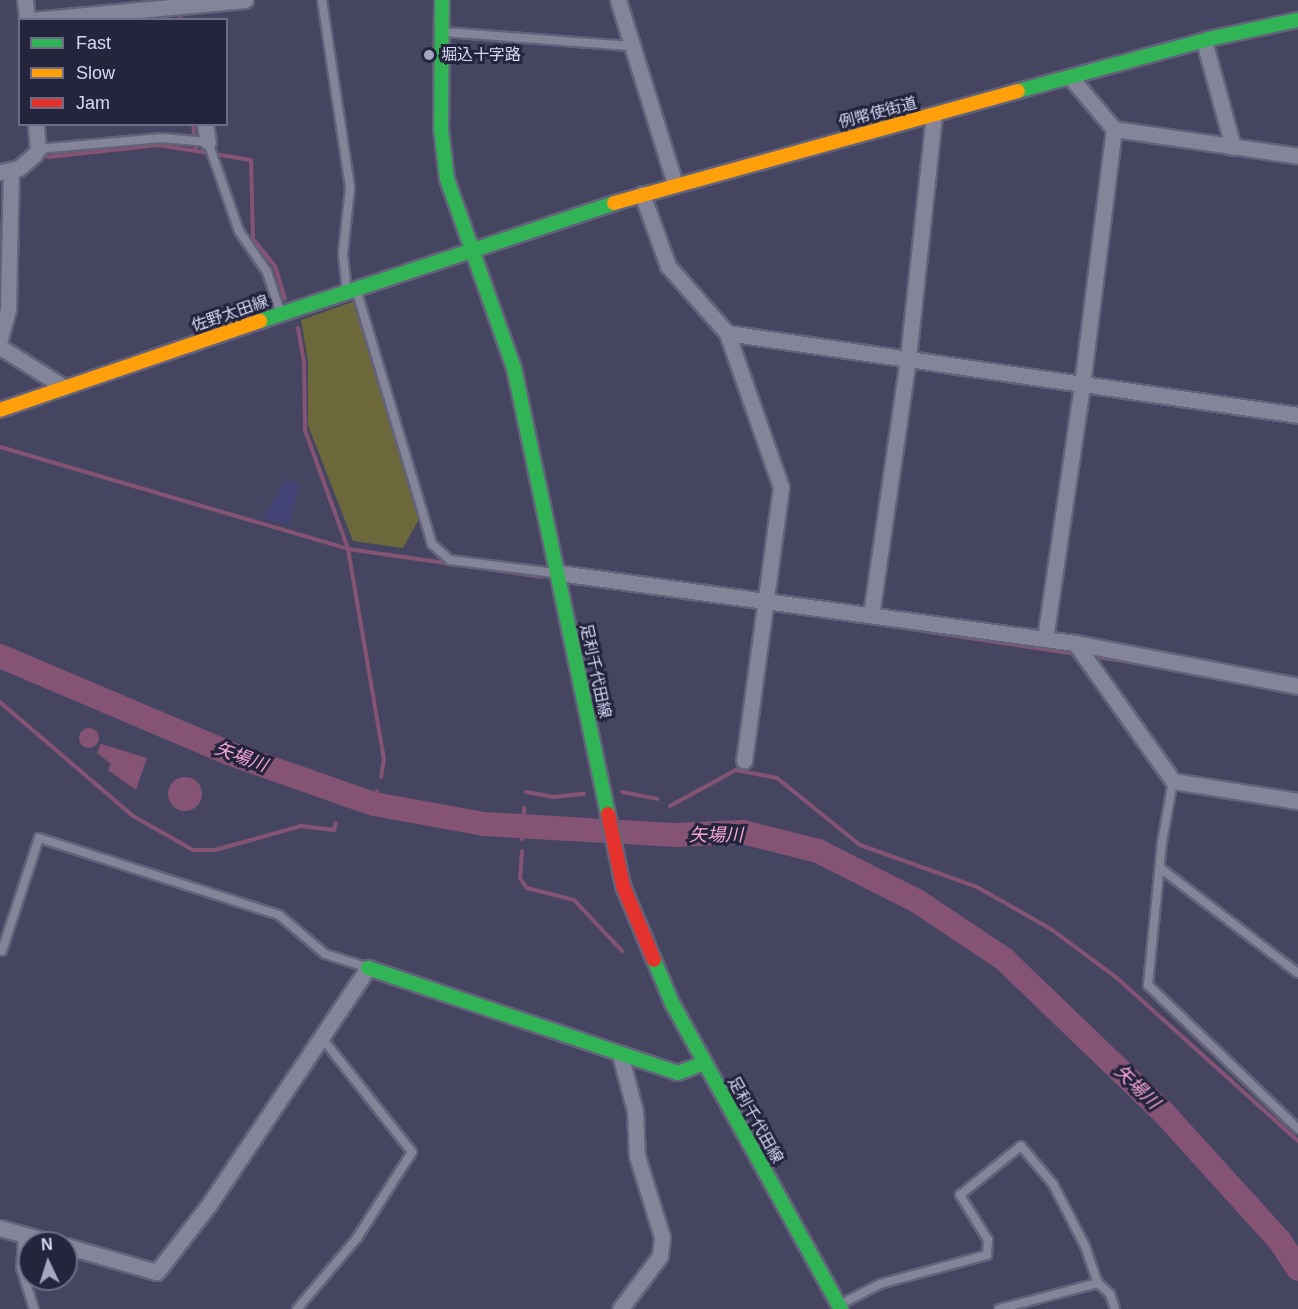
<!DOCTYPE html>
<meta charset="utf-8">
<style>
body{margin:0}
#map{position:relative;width:1298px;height:1309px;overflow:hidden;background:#464561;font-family:Arial,"Noto Sans JP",sans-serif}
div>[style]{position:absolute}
.built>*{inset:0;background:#434277}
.green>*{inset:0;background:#6d683b}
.water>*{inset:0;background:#855474}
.round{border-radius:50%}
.stream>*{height:4px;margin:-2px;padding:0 2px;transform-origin:2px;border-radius:2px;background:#855474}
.river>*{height:24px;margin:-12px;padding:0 12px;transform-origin:12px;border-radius:12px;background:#855474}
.roads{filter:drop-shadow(2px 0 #63627b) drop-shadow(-2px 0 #63627b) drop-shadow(0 2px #63627b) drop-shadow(0 -2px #63627b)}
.lane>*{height:8px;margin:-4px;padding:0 4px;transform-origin:4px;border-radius:4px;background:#85859a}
.street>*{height:15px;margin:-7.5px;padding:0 7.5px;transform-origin:7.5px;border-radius:7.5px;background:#85859a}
.fast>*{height:14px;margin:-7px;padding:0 7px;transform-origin:7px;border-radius:7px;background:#30b455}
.slow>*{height:14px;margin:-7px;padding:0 7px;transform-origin:7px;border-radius:7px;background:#ff9f0a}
.jam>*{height:14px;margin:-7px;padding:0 7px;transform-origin:7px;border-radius:7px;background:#e5322d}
.dots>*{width:16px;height:16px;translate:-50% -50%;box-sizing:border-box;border:3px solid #24243c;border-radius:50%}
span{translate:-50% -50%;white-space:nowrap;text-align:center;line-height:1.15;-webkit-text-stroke:6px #24243c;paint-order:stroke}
.poi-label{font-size:16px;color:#d6d8f7}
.left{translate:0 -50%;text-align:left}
.street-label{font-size:16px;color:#d6d8f7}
.water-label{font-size:18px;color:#f9a7d8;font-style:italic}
.legend{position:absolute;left:18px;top:18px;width:210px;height:108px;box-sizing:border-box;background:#24243c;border:2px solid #6b6c87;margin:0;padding:8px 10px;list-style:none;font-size:18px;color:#d6d8f7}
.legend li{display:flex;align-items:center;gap:12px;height:30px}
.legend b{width:30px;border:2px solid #6b6c87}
.north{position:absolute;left:18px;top:1231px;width:60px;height:60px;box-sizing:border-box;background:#24243c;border:2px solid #6b6c87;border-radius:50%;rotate:356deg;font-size:16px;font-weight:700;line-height:24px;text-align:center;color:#d6d8f7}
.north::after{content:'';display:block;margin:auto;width:21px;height:27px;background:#a4a5c2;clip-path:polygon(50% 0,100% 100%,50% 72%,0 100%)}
</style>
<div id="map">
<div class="built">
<i style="clip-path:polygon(287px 478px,299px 485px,289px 524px,263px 518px)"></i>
</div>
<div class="green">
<i style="clip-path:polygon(355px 301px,420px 517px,403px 548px,353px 541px,308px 425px,308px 361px,301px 320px)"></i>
</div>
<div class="water">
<i class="round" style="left:79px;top:728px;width:20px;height:20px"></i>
<i style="clip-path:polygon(101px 744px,147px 758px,136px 790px,108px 770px,111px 764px,97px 753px)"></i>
<i class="round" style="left:168px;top:777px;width:34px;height:34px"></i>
</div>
<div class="stream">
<i style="left:180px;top:10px;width:10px;rotate:84deg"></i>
<i style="left:193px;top:124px;width:27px;rotate:84deg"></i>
<i style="left:48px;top:157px;width:111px;rotate:-6.2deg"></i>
<i style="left:158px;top:145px;width:94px;rotate:9.2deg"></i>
<i style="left:251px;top:160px;width:79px;rotate:88.5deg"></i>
<i style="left:253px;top:239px;width:35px;rotate:51deg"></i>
<i style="left:275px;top:266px;width:34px;rotate:73deg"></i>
<i style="left:298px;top:328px;width:36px;rotate:80deg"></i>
<i style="left:304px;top:363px;width:67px;rotate:89.1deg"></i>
<i style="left:305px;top:430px;width:127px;rotate:70.1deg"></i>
<i style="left:348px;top:549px;width:213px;rotate:80.3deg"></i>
<i style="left:384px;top:759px;width:18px;rotate:99deg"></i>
<i style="left:0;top:447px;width:363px;rotate:16.3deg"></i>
<i style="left:348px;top:549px;width:196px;rotate:8.2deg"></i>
<i style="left:856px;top:621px;width:223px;rotate:8.5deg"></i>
<i style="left:1090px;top:656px;width:59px;rotate:8.8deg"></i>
<i style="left:0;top:702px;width:175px;rotate:40.6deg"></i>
<i style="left:133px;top:816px;width:69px;rotate:29.5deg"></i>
<i style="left:193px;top:850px;width:22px"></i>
<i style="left:215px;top:850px;width:89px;rotate:-15.6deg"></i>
<i style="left:301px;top:826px;width:33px;rotate:7deg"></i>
<i style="left:334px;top:830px;width:7px;rotate:-74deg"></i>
<i style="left:526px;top:792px;width:27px;rotate:10deg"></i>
<i style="left:553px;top:797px;width:31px;rotate:-6deg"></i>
<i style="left:622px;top:792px;width:36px;rotate:11deg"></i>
<i style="left:342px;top:804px;width:10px;rotate:-73deg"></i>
<i style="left:374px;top:804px;width:13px;rotate:-77deg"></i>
<i style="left:670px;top:806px;width:75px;rotate:-28.6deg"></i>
<i style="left:736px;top:770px;width:42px;rotate:11deg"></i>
<i style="left:777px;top:778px;width:107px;rotate:38.9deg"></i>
<i style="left:860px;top:845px;width:124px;rotate:19.7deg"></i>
<i style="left:977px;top:887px;width:85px;rotate:29.6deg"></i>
<i style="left:1051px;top:929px;width:82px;rotate:36.6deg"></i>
<i style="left:1117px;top:978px;width:244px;rotate:42deg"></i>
<i style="left:522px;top:839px;width:31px;rotate:-86deg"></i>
<i style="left:522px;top:851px;width:27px;rotate:94deg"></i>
<i style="left:520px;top:878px;width:12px;rotate:55deg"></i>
<i style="left:527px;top:888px;width:49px;rotate:14.3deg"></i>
<i style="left:574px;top:900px;width:70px;rotate:46.7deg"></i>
<i style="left:1115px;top:1295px;width:15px;rotate:74deg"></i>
</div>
<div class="river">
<i style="left:0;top:656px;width:248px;rotate:23deg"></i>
<i style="left:228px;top:753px;width:155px;rotate:19.3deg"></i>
<i style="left:374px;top:804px;width:112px;rotate:10.3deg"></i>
<i style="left:484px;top:824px;width:193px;rotate:3.3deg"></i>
<i style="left:677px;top:835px;width:65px;rotate:-2.6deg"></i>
<i style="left:742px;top:832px;width:78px;rotate:14deg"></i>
<i style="left:818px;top:851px;width:111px;rotate:26.8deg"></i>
<i style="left:917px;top:901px;width:105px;rotate:33.7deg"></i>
<i style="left:1004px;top:959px;width:221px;rotate:43.9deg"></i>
<i style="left:1163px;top:1112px;width:174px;rotate:47.8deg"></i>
<i style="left:1280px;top:1241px;width:33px;rotate:57deg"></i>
</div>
<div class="roads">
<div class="lane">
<i style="left:322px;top:0;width:190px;rotate:81.5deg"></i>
<i style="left:350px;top:188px;width:66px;rotate:96.1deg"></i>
<i style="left:343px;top:254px;width:36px;rotate:84deg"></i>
<i style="left:444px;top:32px;width:189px;rotate:4.3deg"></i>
<i style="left:38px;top:149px;width:124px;rotate:-5.1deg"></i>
<i style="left:162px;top:138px;width:46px;rotate:5deg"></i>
<i style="left:208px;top:142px;width:94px;rotate:70.8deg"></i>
<i style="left:239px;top:231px;width:50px;rotate:55.7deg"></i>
<i style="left:267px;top:272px;width:44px;rotate:71.6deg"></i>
<i style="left:356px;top:289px;width:266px;rotate:73.4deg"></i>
<i style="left:432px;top:544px;width:24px;rotate:42deg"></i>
<i style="left:450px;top:560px;width:105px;rotate:7.1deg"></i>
<i style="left:1173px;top:781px;width:62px;rotate:100.2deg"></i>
<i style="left:1162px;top:842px;width:144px;rotate:95.6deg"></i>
<i style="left:1148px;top:985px;width:208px;rotate:43.8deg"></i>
<i style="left:1160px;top:868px;width:173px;rotate:37.3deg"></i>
<i style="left:2px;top:951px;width:119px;rotate:-71.9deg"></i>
<i style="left:39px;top:838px;width:252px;rotate:17.8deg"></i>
<i style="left:279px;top:915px;width:60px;rotate:40.3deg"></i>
<i style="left:325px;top:954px;width:43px;rotate:17.6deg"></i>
<i style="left:23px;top:1234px;width:33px;rotate:93deg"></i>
<i style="left:21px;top:1267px;width:44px;rotate:72.8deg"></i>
<i style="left:841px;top:1304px;width:44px;rotate:-27.1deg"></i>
<i style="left:880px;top:1284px;width:111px;rotate:-15.2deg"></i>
<i style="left:987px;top:1255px;width:15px;rotate:-86deg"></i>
<i style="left:988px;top:1240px;width:53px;rotate:-121.9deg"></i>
<i style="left:960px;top:1195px;width:78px;rotate:-38.8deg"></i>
<i style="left:1021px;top:1146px;width:50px;rotate:49.9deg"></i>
<i style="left:1053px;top:1184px;width:70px;rotate:62.7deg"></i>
<i style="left:1085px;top:1246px;width:39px;rotate:71deg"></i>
<i style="left:297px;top:1309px;width:93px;rotate:-49.8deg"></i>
<i style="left:357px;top:1238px;width:102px;rotate:-57.4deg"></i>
<i style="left:412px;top:1152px;width:145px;rotate:-128.3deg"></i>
<i style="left:999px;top:1309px;width:102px;rotate:-14.7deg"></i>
<i style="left:1098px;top:1283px;width:16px;rotate:43deg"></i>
<i style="left:1110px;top:1294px;width:16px;rotate:72deg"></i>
</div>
<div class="street">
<i style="left:25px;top:0;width:20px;rotate:84deg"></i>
<i style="left:618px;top:0;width:193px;rotate:72.8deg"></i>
<i style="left:33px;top:20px;width:213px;rotate:-5.4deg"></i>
<i style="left:1204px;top:41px;width:110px;rotate:74.7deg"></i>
<i style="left:1072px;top:79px;width:65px;rotate:50deg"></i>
<i style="left:1114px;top:129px;width:186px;rotate:8.3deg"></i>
<i style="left:205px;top:124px;width:18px;rotate:81deg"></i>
<i style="left:0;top:172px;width:19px;rotate:-12deg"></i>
<i style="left:19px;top:168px;width:20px;rotate:-41deg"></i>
<i style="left:34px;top:155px;width:7px;rotate:-56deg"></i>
<i style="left:38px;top:149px;width:25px;rotate:-95deg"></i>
<i style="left:642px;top:194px;width:77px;rotate:70.1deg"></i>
<i style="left:668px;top:266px;width:89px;rotate:48.6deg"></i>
<i style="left:727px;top:333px;width:163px;rotate:70.7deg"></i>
<i style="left:781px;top:487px;width:276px;rotate:97.7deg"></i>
<i style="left:727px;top:333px;width:577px;rotate:8.17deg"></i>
<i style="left:0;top:339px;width:31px;rotate:-75deg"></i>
<i style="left:8px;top:309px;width:138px;rotate:-88.8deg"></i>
<i style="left:0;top:347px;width:75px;rotate:32deg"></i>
<i style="left:559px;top:573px;width:521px;rotate:7.73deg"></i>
<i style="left:1075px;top:643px;width:227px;rotate:10.9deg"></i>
<i style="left:871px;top:615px;width:260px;rotate:-81.8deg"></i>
<i style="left:908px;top:358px;width:243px;rotate:-83.9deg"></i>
<i style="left:1045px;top:639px;width:257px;rotate:-81.7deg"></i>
<i style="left:1082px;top:385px;width:258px;rotate:-82.9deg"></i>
<i style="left:1075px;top:643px;width:169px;rotate:54.6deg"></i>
<i style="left:1173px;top:781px;width:127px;rotate:9.1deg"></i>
<i style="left:620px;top:1054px;width:59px;rotate:75.3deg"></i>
<i style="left:635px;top:1111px;width:45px;rotate:87.5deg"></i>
<i style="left:637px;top:1156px;width:85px;rotate:72.8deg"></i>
<i style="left:662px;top:1237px;width:19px;rotate:96deg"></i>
<i style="left:660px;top:1256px;width:66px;rotate:127deg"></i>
<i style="left:0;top:1228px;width:56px;rotate:15.5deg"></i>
<i style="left:66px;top:1246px;width:94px;rotate:16.1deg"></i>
<i style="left:156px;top:1272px;width:6px;rotate:-45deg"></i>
<i style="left:160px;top:1268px;width:78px;rotate:-52.3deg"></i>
<i style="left:208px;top:1206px;width:287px;rotate:-56.1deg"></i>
</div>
<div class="fast">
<i style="left:442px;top:0;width:128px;rotate:90.4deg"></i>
<i style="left:441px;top:128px;width:51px;rotate:83.3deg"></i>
<i style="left:447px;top:179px;width:201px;rotate:70.5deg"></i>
<i style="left:514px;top:368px;width:456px;rotate:78.1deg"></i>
<i style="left:1018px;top:91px;width:198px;rotate:-15.2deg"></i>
<i style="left:1209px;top:39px;width:91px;rotate:-12.1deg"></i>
<i style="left:260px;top:321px;width:373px;rotate:-18.4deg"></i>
<i style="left:654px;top:960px;width:47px;rotate:67.3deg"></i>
<i style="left:672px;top:1003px;width:350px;rotate:61.1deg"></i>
<i style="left:368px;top:968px;width:327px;rotate:18.7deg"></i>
<i style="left:678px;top:1073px;width:28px;rotate:-21deg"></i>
</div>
<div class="slow">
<i style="left:614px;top:203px;width:419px;rotate:-15.5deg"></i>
<i style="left:0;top:410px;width:275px;rotate:-18.9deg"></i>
</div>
<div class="jam">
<i style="left:608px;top:814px;width:74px;rotate:78.2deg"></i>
<i style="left:623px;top:886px;width:80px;rotate:67.3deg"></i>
</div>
</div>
<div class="dots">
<i style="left:429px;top:55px;background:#a4a5c2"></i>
</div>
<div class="poi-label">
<span class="left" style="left:441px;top:55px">堀込十字路</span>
</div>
<div class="street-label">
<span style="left:878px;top:113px;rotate:-15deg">例幣使街道</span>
<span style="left:230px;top:314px;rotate:-19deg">佐野太田線</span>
<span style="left:595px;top:671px;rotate:78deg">足利千代田線</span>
<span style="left:755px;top:1120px;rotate:61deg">足利千代田線</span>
</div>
<div class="water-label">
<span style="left:241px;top:757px;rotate:20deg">矢場川</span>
<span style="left:716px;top:835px">矢場川</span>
<span style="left:1137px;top:1087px;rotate:44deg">矢場川</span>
</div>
<ul class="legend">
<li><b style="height:8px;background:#30b455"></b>Fast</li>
<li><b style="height:8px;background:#ff9f0a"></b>Slow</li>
<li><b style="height:8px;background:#e5322d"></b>Jam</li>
</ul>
<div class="north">N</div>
</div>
